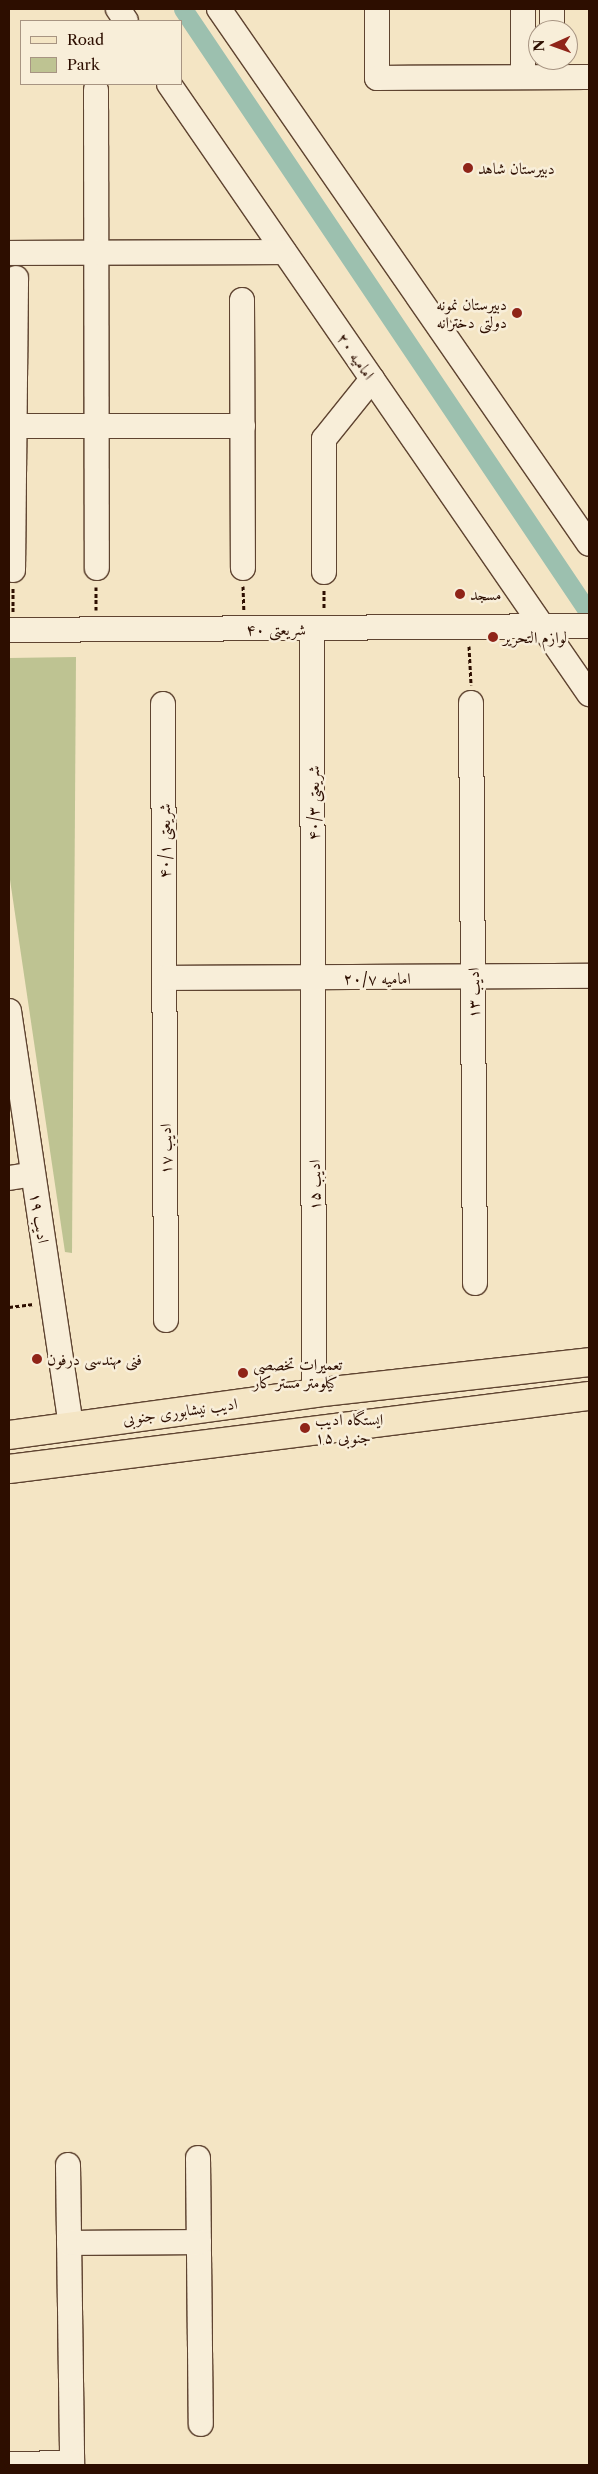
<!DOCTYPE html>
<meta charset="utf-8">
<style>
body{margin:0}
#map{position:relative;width:598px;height:2474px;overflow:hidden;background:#f4e5c4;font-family:"Libre Caslon Text",Amiri,serif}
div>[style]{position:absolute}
.green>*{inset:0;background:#bec392}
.canal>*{height:19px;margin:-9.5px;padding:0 9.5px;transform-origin:9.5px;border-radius:9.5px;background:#9cc0af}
.path>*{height:3px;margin-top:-1.5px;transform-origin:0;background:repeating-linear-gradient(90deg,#2d0e00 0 4px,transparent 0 6.5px)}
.roads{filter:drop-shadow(1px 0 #5f4431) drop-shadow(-1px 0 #5f4431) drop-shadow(0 1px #5f4431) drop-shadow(0 -1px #5f4431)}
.minor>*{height:24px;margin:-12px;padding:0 12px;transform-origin:12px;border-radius:12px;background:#f8eed9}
.major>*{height:28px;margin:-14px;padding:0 14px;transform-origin:14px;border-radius:14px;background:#f4e5c4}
.dots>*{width:14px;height:14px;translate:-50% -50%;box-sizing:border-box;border:2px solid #f8eed9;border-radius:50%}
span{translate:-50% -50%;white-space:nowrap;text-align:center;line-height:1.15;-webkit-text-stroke:5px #f8eed9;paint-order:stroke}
.poi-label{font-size:16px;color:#2d0e00}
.left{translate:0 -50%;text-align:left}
.right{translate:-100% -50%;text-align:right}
.street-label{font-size:16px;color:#2d0e00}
.frame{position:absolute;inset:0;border:10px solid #2d0e00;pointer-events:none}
.legend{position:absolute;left:20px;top:20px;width:162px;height:65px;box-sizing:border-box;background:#f8eed9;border:1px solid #a79482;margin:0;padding:6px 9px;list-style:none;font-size:15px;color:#2d0e00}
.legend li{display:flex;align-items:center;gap:10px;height:25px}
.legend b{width:25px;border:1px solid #a79482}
.north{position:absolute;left:528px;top:20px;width:50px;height:50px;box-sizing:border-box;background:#f8eed9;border:1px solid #a79482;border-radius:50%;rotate:268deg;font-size:14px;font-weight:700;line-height:20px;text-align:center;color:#2d0e00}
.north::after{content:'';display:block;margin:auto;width:18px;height:22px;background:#8f2418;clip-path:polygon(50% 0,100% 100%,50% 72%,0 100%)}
</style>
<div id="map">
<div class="green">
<i style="clip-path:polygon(76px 657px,72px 1253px,65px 1252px,9px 873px,9px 658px)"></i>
</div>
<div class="canal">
<i style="left:183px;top:9px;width:728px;rotate:56.09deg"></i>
</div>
<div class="path">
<i style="left:243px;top:586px;width:24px;rotate:88deg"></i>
<i style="left:324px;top:590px;width:19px;rotate:90deg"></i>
<i style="left:96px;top:610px;width:23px;rotate:-90deg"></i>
<i style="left:13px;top:612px;width:24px;rotate:-90deg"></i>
<i style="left:469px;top:646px;width:39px;rotate:87deg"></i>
<i style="left:9px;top:1307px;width:25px;rotate:-7deg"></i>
</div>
<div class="roads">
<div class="minor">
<i style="left:118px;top:9px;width:14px;rotate:56deg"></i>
<i style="left:219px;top:9px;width:650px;rotate:55.33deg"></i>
<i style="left:377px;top:9px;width:69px;rotate:90deg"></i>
<i style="left:377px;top:78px;width:212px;rotate:-0.3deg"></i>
<i style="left:523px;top:9px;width:68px;rotate:90deg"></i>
<i style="left:552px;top:9px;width:21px;rotate:90deg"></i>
<i style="left:169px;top:84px;width:741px;rotate:55.45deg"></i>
<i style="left:96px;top:90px;width:478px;rotate:89.9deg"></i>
<i style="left:9px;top:253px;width:275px;rotate:-0.2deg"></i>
<i style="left:242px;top:300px;width:268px;rotate:89.8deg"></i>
<i style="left:9px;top:426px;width:234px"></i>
<i style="left:13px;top:570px;width:292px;rotate:-89.4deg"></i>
<i style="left:324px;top:572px;width:133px;rotate:-90deg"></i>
<i style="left:324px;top:439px;width:77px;rotate:-51.3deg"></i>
<i style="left:312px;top:629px;width:764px;rotate:89.85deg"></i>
<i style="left:9px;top:630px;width:580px;rotate:-0.4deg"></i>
<i style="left:471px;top:703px;width:580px;rotate:89.6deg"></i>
<i style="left:163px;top:704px;width:616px;rotate:89.72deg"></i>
<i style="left:164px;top:978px;width:425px;rotate:-0.3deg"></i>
<i style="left:9px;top:1011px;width:419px;rotate:81.5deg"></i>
<i style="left:9px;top:1178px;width:24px;rotate:-9deg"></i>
<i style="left:198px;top:2158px;width:266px;rotate:89.4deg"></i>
<i style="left:68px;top:2165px;width:300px;rotate:89.2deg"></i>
<i style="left:69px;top:2243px;width:130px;rotate:-0.4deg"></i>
<i style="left:9px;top:2464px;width:63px;rotate:-0.9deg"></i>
</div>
<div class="major">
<i style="left:9px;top:1435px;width:308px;rotate:-7.8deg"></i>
<i style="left:314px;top:1393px;width:277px;rotate:-6.4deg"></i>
<i style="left:9px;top:1469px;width:585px;rotate:-7.17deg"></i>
</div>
</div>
<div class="dots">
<i style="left:468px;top:168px;background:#8f2418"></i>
<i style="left:517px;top:313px;background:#8f2418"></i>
<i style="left:460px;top:594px;background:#8f2418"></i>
<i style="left:493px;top:637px;background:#8f2418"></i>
<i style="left:37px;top:1359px;background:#8f2418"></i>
<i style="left:243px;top:1373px;background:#8f2418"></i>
<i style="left:305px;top:1428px;background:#8f2418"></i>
</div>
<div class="poi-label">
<span class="left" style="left:478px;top:168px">دبیرستان شاهد</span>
<span class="right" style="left:507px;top:313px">دبیرستان نمونه<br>دولتی دخترانه</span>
<span class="left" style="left:470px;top:594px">مسجد</span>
<span class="left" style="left:503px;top:637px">لوازم التحریر</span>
<span class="left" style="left:47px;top:1359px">فنی مهندسی درفون</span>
<span class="left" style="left:253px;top:1373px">تعمیرات تخصصی<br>کیلومتر مستر کار</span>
<span class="left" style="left:315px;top:1428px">ایستگاه ادیب<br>جنوبی ۱۵</span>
</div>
<div class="street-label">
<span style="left:356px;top:356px;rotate:55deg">امامیه ۲۰</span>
<span style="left:276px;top:629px">شریعتی ۴۰</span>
<span style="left:313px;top:803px;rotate:-90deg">شریعتی ۴۰/۳</span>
<span style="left:164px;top:841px;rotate:-90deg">شریعتی ۴۰/۱</span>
<span style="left:377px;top:978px">امامیه ۲۰/۷</span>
<span style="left:473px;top:993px;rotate:-90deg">ادیب ۱۳</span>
<span style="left:165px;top:1149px;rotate:-90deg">ادیب ۱۷</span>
<span style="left:314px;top:1185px;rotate:-90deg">ادیب ۱۵</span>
<span style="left:40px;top:1218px;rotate:81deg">ادیب ۱۹</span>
<span style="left:180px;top:1411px;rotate:-8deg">ادیب نیشابوری جنوبی</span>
</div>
<div class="frame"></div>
<ul class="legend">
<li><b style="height:6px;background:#f4e5c4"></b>Road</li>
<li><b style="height:14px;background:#bec392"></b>Park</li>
</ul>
<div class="north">N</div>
</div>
